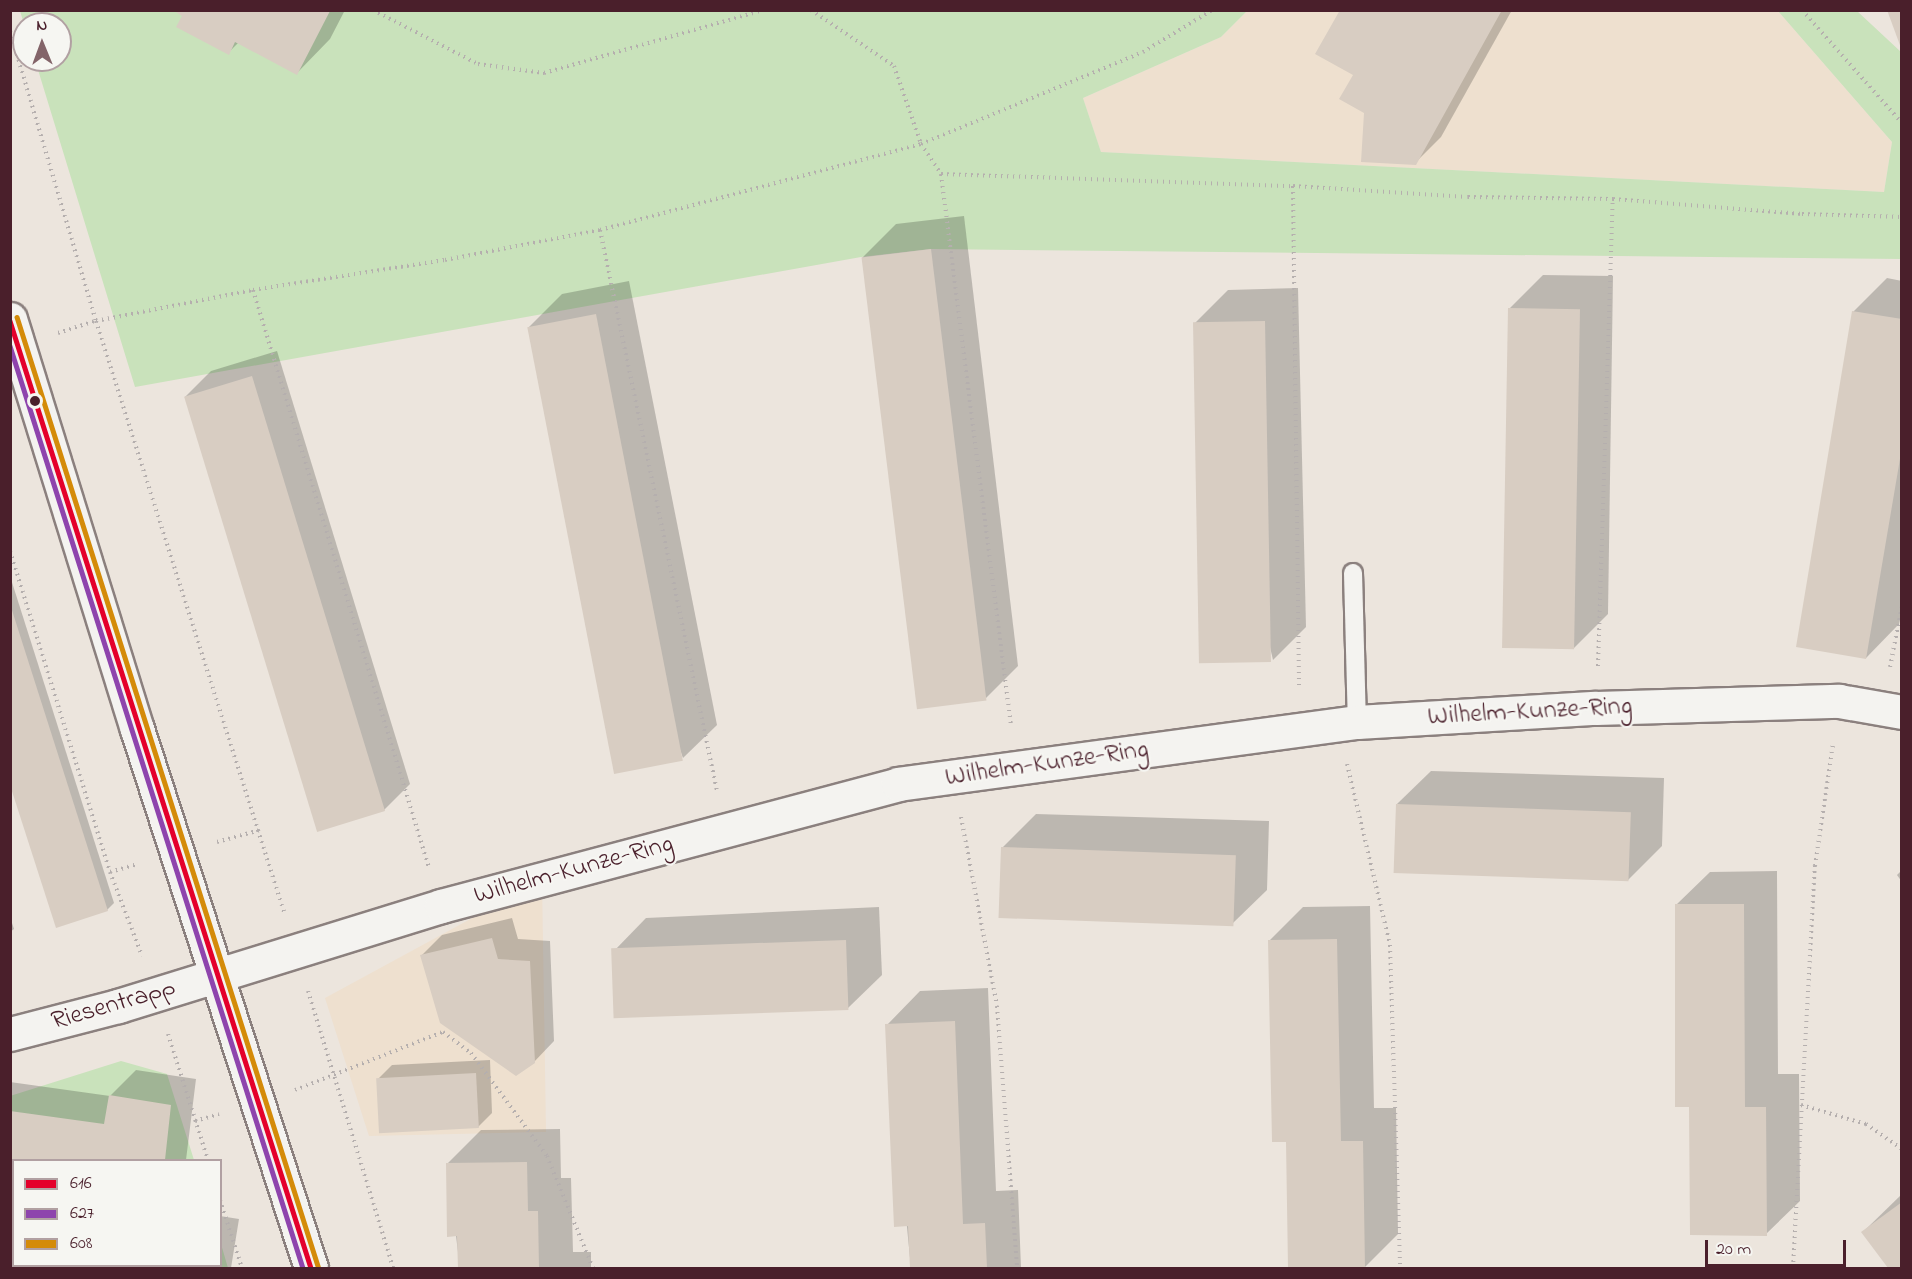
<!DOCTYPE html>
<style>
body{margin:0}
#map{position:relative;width:1912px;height:1279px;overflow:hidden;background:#ece5dd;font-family:"Indie Flower",sans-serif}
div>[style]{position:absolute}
.built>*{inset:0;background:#eee0cf}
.green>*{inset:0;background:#c9e2bb}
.shadow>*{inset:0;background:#0003}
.building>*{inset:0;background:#d8cdc2;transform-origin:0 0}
.path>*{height:4px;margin-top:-2px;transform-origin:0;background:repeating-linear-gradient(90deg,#b5afae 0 1.5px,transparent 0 6px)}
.roads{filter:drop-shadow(2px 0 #8b807e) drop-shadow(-2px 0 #8b807e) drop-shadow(0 2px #8b807e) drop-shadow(0 -2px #8b807e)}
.service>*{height:18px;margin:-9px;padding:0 9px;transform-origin:9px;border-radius:9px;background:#f4f3f0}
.minor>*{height:33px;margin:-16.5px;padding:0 16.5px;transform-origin:16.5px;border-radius:16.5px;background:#f4f3f0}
.tertiary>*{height:33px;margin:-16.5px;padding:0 16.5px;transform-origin:16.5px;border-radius:16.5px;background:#f4f3f0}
.bus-1>*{height:4.5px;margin:-2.25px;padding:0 2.25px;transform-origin:2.25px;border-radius:2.25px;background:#e4002b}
.bus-2>*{height:4.5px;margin:-2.25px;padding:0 2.25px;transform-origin:2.25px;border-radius:2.25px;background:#8e44ad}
.bus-3>*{height:4.5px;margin:-2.25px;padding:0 2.25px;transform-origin:2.25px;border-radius:2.25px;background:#d48b09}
.dots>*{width:16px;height:16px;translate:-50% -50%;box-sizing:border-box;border:3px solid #f6f6f2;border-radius:50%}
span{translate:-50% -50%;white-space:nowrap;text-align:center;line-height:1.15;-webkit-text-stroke:4.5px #f6f6f2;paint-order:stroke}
.street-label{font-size:26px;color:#4a1f2b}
.frame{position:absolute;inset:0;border:12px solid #4a1f2b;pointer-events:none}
.legend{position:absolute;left:12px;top:1159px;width:210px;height:108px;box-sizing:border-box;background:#f6f6f2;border:2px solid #b1a0a2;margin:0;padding:8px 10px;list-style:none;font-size:18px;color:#4a1f2b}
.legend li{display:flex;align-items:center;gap:12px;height:30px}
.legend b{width:30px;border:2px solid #b1a0a2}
.north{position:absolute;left:12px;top:12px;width:60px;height:60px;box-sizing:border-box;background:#f6f6f2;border:2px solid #b1a0a2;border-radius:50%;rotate:359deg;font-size:16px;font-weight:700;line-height:24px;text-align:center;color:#4a1f2b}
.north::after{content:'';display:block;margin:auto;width:21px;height:27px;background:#836469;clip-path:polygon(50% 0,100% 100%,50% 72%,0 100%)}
.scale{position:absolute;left:1705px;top:1240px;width:141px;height:27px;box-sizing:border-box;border:3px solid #4a1f2b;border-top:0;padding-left:8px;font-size:18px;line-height:21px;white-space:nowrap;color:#4a1f2b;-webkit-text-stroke:4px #f6f6f2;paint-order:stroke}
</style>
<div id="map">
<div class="built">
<i style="clip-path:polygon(1247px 11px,1778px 11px,1892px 142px,1884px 192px,1101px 152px,1083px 98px,1221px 37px)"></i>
<i style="clip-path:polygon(542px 880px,546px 1132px,369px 1136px,325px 998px)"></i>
</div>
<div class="green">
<i style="clip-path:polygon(20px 11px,1247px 11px,1221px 37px,1083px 98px,1101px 152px,1884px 192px,1892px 142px,1778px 11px,1857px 11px,1901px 52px,1901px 259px,931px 249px,861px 257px,135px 387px,35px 60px,60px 60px,60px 24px,24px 24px)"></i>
<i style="clip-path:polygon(121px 1061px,167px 1074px,194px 1160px,14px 1160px,14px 1266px,220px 1266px,221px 1244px,228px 1268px,11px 1268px,10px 1096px)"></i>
</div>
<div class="shadow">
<i style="clip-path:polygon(176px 10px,345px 10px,330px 39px,297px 73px,239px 42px,228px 53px)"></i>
<i style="clip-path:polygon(1341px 10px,1512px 10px,1441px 137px,1415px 163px,1365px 112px)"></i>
<i style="clip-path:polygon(964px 216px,1018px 666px,985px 699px,862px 258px,896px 224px)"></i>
<i style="clip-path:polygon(1543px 275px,1613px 276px,1608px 614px,1574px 648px,1510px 308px)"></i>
<i style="clip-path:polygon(1887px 278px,1902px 281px,1902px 612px,1899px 624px,1866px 658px,1853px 312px)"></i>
<i style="clip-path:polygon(629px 281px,717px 725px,683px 758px,528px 328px,562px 294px)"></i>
<i style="clip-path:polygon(1298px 288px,1306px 627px,1273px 660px,1195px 323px,1228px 290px)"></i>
<i style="clip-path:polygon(277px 351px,410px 784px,384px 810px,185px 397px,211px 371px)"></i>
<i style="clip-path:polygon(10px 576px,114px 903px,107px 910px,10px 780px)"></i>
<i style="clip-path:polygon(1431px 771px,1664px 778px,1662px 846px,1628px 880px,1397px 804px)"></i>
<i style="clip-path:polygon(1036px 814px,1269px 821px,1267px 890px,1233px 923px,1002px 848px)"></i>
<i style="clip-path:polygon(1902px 870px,1902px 882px,1897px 875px)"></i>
<i style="clip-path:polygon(1777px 871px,1778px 1074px,1799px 1074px,1800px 1201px,1766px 1234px,1691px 1105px,1676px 905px,1710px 872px)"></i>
<i style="clip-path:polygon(1370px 906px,1374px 1108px,1396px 1108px,1398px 1234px,1364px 1268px,1289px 1268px,1287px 1141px,1270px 940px,1303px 907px)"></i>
<i style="clip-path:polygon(879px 907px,882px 975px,848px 1008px,613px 952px,646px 918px)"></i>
<i style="clip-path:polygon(10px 917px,14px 929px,10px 932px)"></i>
<i style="clip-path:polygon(512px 918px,518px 939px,550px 941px,554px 1041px,534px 1062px,421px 956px,442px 935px)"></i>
<i style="clip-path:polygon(988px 988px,996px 1191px,1018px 1190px,1021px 1268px,911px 1268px,887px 1025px,920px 991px)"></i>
<i style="clip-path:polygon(490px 1060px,492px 1113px,478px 1127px,378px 1079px,392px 1065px)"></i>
<i style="clip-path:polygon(136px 1070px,196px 1079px,186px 1160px,14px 1160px,10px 1253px,10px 1082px,110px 1096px)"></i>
<i style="clip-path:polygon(560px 1129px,561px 1178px,571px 1178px,573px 1252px,591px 1252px,591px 1268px,460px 1268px,447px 1164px,481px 1130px)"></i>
<i style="clip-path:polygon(1902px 1194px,1902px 1268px,1890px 1268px,1863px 1232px)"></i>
<i style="clip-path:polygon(220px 1216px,239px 1219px,231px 1268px,87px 1268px,220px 1266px)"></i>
</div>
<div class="building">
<i style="clip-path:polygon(173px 10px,328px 10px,330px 11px,297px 75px,235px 42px,229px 55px,176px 27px,182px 16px)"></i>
<i style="clip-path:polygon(1340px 10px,1502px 10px,1416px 165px,1361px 162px,1364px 113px,1339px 99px,1353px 75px,1315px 54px)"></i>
<i style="clip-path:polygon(1887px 10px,1902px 10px,1902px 48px,1901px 48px)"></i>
<i style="left:931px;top:249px;width:455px;height:70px;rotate:83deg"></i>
<i style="left:1508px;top:308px;width:72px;height:340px;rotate:1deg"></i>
<i style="clip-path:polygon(1852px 311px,1902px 319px,1902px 447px,1866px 659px,1796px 647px)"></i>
<i style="left:596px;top:314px;width:455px;height:70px;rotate:79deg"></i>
<i style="left:1265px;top:321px;width:341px;height:72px;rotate:89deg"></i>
<i style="left:252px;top:376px;width:455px;height:71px;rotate:73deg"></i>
<i style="clip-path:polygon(10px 604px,108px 911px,56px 928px,10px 785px)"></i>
<i style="left:1396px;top:804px;width:235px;height:69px;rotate:2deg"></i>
<i style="left:1001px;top:847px;width:235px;height:71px;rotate:2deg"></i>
<i style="clip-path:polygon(1675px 904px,1744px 904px,1745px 1107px,1766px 1107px,1767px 1236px,1690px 1235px,1689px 1107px,1675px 1107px)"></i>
<i style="clip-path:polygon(492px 938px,498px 959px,530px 961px,535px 1063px,516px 1076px,440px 1023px,420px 955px)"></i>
<i style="clip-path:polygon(1337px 939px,1341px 1141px,1363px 1141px,1365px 1268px,1288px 1268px,1286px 1142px,1272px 1142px,1268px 940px)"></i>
<i style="left:846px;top:940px;width:70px;height:235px;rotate:88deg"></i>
<i style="clip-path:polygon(955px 1021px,963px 1224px,985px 1223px,987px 1268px,910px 1268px,908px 1226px,894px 1227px,885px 1024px)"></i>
<i style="left:476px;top:1073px;width:55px;height:100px;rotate:87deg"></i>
<i style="clip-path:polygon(109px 1095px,171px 1105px,165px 1160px,14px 1160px,14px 1255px,10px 1254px,10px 1111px,104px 1124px)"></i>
<i style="clip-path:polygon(527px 1162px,528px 1211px,538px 1211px,539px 1268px,458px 1268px,457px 1236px,447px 1237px,446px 1163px)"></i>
<i style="clip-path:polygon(1902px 1202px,1902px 1268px,1888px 1268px,1861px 1232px)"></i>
<i style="clip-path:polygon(86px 1266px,211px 1266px,85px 1268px)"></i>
</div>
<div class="path">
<i style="left:373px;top:10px;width:118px;rotate:27.2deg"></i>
<i style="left:478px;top:64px;width:67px;rotate:7.8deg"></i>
<i style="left:544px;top:73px;width:228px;rotate:-16deg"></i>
<i style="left:811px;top:10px;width:100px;rotate:34deg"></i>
<i style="left:894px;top:66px;width:83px;rotate:70.9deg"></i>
<i style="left:921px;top:144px;width:36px;rotate:56deg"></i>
<i style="left:941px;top:174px;width:352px;rotate:2deg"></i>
<i style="left:1293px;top:186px;width:175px;rotate:3.6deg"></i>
<i style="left:1468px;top:197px;width:145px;rotate:0.8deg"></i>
<i style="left:1613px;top:199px;width:190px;rotate:4.5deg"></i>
<i style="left:1802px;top:214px;width:100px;rotate:1.7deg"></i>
<i style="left:1802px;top:10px;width:151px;rotate:48.5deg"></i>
<i style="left:10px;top:31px;width:302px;rotate:73.5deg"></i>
<i style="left:96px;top:321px;width:620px;rotate:72.35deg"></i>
<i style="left:941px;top:174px;width:556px;rotate:82.77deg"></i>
<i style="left:1293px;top:186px;width:501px;rotate:89.31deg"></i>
<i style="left:600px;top:230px;width:573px;rotate:78.22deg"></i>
<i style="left:253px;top:290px;width:604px;rotate:73.06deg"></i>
<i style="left:58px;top:333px;width:40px;rotate:-18deg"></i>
<i style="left:96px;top:321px;width:160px;rotate:-11.2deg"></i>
<i style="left:253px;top:290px;width:194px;rotate:-8.9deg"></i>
<i style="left:445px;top:260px;width:158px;rotate:-11deg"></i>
<i style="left:600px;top:230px;width:332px;rotate:-15deg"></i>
<i style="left:921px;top:144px;width:240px;rotate:-22.5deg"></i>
<i style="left:1143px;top:52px;width:81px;rotate:-31.3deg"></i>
<i style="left:10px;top:551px;width:336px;rotate:72.7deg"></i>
<i style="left:110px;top:872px;width:90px;rotate:69.1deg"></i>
<i style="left:1598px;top:666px;width:467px;rotate:-88.2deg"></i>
<i style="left:1890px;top:667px;width:62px;rotate:-78.9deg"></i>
<i style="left:1347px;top:764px;width:186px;rotate:76.6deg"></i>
<i style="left:1390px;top:945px;width:323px;rotate:88.2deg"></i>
<i style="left:961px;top:817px;width:192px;rotate:79.2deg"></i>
<i style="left:997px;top:1006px;width:263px;rotate:85.6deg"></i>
<i style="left:217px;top:842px;width:45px;rotate:-15.6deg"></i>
<i style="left:110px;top:872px;width:29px;rotate:-16deg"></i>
<i style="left:308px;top:991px;width:290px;rotate:72.9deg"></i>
<i style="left:168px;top:1034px;width:132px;rotate:72.4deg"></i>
<i style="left:295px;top:1090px;width:159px;rotate:-21.4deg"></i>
<i style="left:443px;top:1032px;width:35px;rotate:37deg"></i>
<i style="left:471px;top:1053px;width:128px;rotate:53.6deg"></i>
<i style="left:547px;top:1156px;width:121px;rotate:67.7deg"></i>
<i style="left:1801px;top:1105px;width:68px;rotate:16.3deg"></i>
<i style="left:1866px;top:1124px;width:44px;rotate:34.8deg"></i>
<i style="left:195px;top:1121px;width:25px;rotate:-16deg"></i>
<i style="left:220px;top:1200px;width:71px;rotate:72.1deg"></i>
<i style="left:1793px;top:1268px;width:403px;rotate:-86.9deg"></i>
<i style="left:1815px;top:866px;width:123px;rotate:-81.6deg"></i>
</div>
<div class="roads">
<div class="service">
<i style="left:1353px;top:573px;width:149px;rotate:88.5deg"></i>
</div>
<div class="minor">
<i style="left:10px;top:1034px;width:112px;rotate:-14.5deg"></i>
<i style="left:118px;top:1006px;width:338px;rotate:-17.2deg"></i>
<i style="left:441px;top:906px;width:473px;rotate:-14.9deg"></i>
<i style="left:898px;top:784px;width:463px;rotate:-7.7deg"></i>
<i style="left:1357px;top:722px;width:239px;rotate:-3.4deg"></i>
<i style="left:1596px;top:708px;width:243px;rotate:-1.7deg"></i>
<i style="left:1839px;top:701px;width:64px;rotate:9.9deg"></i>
</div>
<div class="tertiary">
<i style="left:10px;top:319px;width:429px;rotate:72.8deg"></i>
<i style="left:137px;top:729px;width:566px;rotate:72.11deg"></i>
</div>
</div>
<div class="bus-1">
<i style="left:10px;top:321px;width:994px;rotate:72.37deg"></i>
</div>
<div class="bus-2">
<i style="left:10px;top:346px;width:967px;rotate:72.37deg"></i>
</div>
<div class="bus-3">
<i style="left:17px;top:317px;width:996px;rotate:72.4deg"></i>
</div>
<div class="dots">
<i style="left:35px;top:401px;background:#4a1f2b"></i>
</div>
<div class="street-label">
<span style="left:1530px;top:713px;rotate:-3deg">Wilhelm-Kunze-Ring</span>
<span style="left:1047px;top:765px;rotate:-8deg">Wilhelm-Kunze-Ring</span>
<span style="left:574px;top:871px;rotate:-15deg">Wilhelm-Kunze-Ring</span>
<span style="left:114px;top:1006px;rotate:-16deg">Riesentrapp</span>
</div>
<div class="frame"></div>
<ul class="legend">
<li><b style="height:8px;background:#e4002b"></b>616</li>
<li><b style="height:8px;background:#8e44ad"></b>627</li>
<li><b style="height:8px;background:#d48b09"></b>608</li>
</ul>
<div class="north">N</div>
<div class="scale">20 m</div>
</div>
